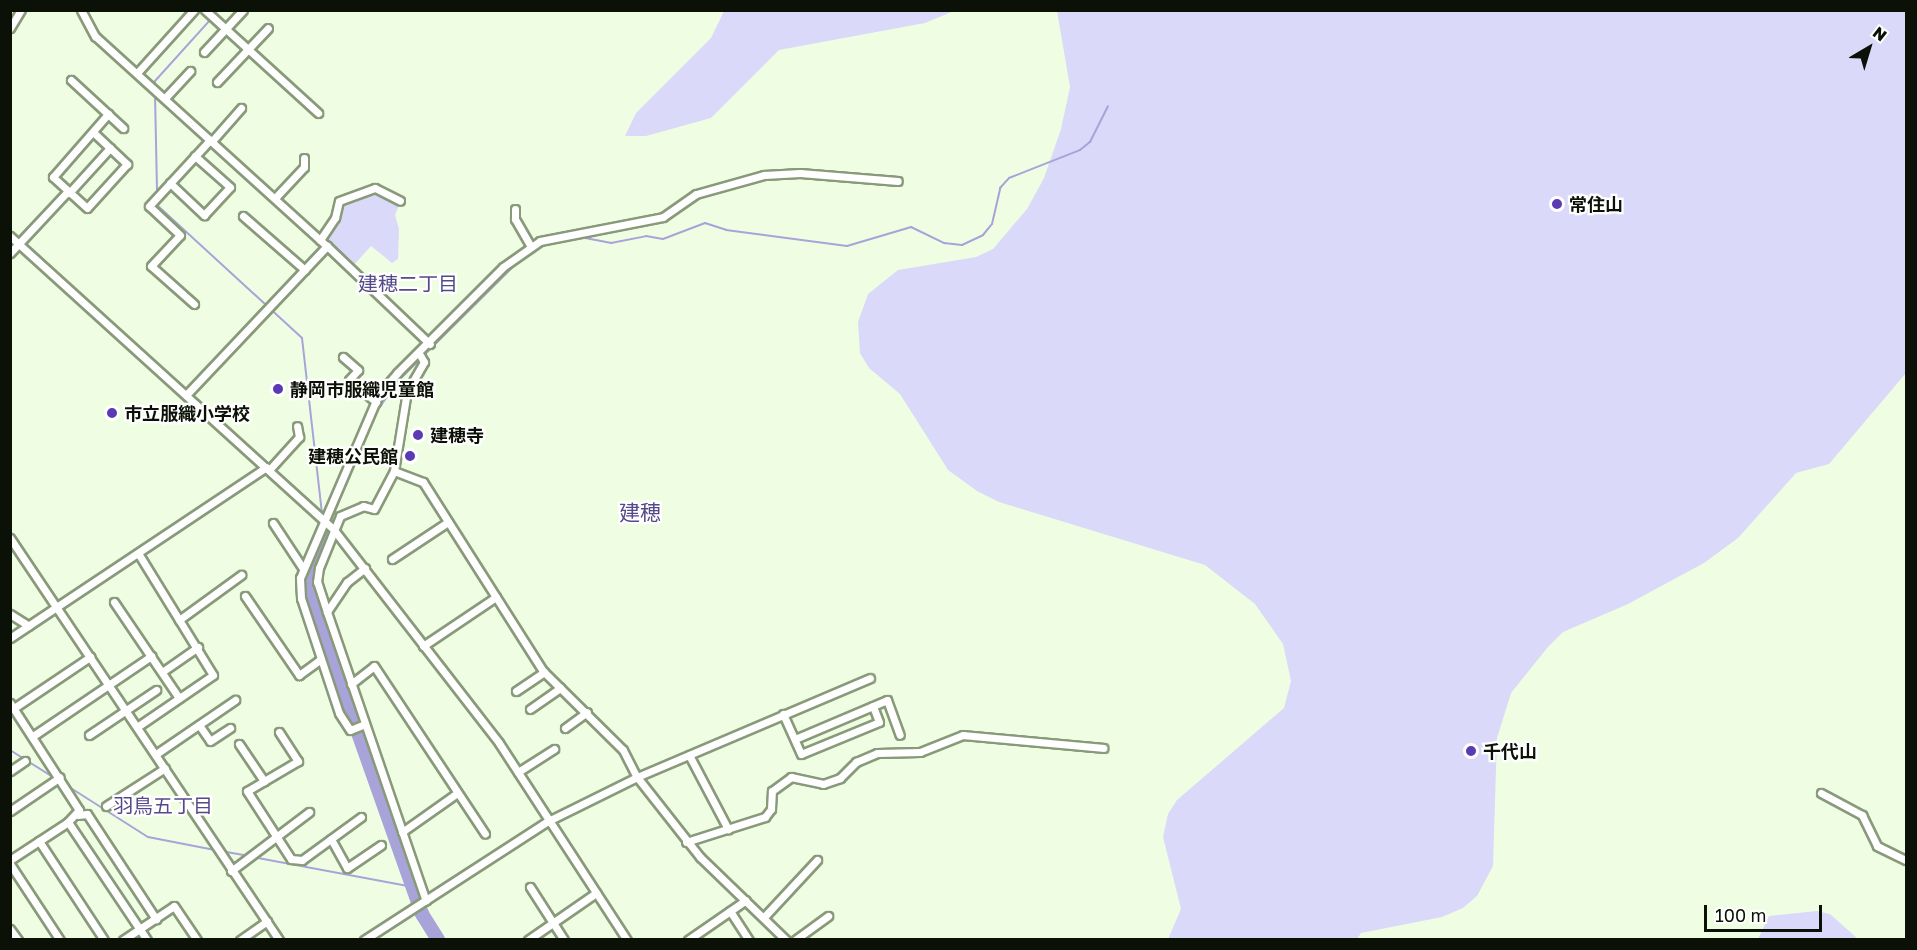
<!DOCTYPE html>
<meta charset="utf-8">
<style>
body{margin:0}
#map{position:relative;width:1917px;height:950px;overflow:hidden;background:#effee3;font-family:"Golos Text","Noto Sans JP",sans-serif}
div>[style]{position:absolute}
.green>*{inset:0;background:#dbd9f9}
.stream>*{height:2px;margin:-1px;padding:0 1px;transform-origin:1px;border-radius:1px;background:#a8a3d8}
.river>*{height:14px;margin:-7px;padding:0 7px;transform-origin:7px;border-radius:7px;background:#a8a3d8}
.roads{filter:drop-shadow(2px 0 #899a7b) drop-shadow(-2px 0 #899a7b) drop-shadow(0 2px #899a7b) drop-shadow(0 -2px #899a7b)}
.street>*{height:7px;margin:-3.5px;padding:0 3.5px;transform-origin:3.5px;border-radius:3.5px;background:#fff}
.dots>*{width:16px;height:16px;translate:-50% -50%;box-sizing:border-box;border:3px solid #fff;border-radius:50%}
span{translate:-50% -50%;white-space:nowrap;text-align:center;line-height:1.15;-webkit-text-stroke:4.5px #fff;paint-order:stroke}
.poi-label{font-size:18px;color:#0b1106;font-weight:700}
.left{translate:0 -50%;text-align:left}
.right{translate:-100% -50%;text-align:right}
.neighbourhood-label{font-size:20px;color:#544a89}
.quarter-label{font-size:21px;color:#544a89}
.frame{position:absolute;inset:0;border:12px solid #0b1106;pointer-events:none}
.north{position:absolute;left:1839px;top:18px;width:60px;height:60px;-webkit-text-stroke:4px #fff;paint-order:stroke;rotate:38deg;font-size:16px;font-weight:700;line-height:24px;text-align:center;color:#0b1106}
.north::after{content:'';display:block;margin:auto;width:21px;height:27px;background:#0b1106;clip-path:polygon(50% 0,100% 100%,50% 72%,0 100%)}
.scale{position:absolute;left:1704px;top:905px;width:118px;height:27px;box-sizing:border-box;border:3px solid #0b1106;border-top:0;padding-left:8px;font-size:18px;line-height:21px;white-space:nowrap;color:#0b1106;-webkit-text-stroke:4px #fff;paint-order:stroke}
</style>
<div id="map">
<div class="green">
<i style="clip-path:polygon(724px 11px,724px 10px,954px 11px,925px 23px,779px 50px,711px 118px,646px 136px,625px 136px,636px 113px,711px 38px)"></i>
<i style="clip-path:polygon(1057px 11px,1906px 11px,1906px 373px,1829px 464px,1796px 473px,1738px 538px,1704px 563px,1628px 604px,1563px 632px,1548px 647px,1511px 693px,1507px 706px,1497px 738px,1493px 866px,1477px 896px,1463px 908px,1442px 917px,1361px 933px,1357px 939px,1168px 939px,1181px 909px,1163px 837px,1168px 814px,1177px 800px,1284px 708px,1291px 681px,1283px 644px,1255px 604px,1205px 565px,999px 502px,977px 491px,948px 470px,900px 394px,869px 368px,860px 353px,858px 322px,868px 294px,898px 270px,976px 257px,993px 249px,1027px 209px,1044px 178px,1061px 129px,1070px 87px)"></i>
<i style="clip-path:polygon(376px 190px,400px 203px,395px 215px,399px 229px,398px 259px,392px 263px,371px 246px,353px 266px,326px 242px,341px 222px,344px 202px)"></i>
<i style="clip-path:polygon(1817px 911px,1830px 914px,1858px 939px,1758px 939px,1769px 916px)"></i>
</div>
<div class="stream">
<i style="left:155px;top:88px;width:7px;rotate:-90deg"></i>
<i style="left:155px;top:81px;width:84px;rotate:-47.9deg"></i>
<i style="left:155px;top:94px;width:99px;rotate:88.8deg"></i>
<i style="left:157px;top:199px;width:7px;rotate:82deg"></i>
<i style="left:158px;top:206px;width:195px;rotate:42.5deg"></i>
<i style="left:302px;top:338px;width:177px;rotate:83.5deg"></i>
<i style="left:325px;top:534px;width:134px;rotate:-67.1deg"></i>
<i style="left:377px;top:411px;width:38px;rotate:-55deg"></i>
<i style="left:399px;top:380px;width:172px;rotate:-44.8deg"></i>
<i style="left:521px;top:259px;width:29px;rotate:-31deg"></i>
<i style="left:546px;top:244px;width:35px;rotate:-12deg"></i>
<i style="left:580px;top:237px;width:32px;rotate:11deg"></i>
<i style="left:611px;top:243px;width:36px;rotate:-11deg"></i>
<i style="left:646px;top:236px;width:17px;rotate:10deg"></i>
<i style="left:663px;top:239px;width:45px;rotate:-20.9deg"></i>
<i style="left:705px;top:223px;width:22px;rotate:18deg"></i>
<i style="left:726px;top:230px;width:122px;rotate:7.5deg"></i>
<i style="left:847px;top:246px;width:67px;rotate:-16.5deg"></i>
<i style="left:911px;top:227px;width:37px;rotate:26deg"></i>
<i style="left:944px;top:243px;width:18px;rotate:6deg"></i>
<i style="left:962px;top:245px;width:23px;rotate:-25deg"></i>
<i style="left:983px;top:235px;width:14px;rotate:-51deg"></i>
<i style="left:992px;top:224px;width:37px;rotate:-77deg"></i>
<i style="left:1000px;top:188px;width:13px;rotate:-48deg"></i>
<i style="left:1009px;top:178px;width:76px;rotate:-21.5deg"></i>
<i style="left:1080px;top:150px;width:13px;rotate:-39deg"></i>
<i style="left:1090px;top:142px;width:40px;rotate:-63.4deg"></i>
<i style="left:10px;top:750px;width:54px;rotate:32.2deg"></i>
<i style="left:66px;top:785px;width:97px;rotate:32.4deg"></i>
<i style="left:148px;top:837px;width:68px;rotate:11deg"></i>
<i style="left:221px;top:851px;width:27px;rotate:10deg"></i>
<i style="left:253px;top:857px;width:163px;rotate:10.6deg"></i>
</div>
<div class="river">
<i style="left:325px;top:534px;width:46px;rotate:107.7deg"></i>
<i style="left:311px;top:578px;width:25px;rotate:88deg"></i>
<i style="left:312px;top:603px;width:330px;rotate:70.5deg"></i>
<i style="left:422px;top:914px;width:31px;rotate:58deg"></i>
</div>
<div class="roads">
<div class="street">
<i style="left:81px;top:10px;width:30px;rotate:62deg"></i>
<i style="left:95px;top:36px;width:313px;rotate:42.2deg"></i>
<i style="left:327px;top:246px;width:142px;rotate:43.6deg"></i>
<i style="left:205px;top:10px;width:153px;rotate:42.3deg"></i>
<i style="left:10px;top:28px;width:21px;rotate:-59deg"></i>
<i style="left:204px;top:52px;width:57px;rotate:-47.1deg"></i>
<i style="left:137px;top:73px;width:85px;rotate:-47.9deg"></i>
<i style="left:71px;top:80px;width:71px;rotate:42.7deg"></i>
<i style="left:217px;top:82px;width:74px;rotate:-46.6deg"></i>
<i style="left:165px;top:98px;width:37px;rotate:-47deg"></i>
<i style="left:93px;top:132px;width:47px;rotate:43.3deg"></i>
<i style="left:127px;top:164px;width:59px;rotate:132.3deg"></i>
<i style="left:87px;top:208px;width:46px;rotate:-137.6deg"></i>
<i style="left:53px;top:177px;width:84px;rotate:-48.9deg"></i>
<i style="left:212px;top:141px;width:44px;rotate:-48.7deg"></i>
<i style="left:170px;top:183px;width:47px;rotate:43.3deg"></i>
<i style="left:204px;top:215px;width:38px;rotate:-47deg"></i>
<i style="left:230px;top:187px;width:47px;rotate:-138.5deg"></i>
<i style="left:69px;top:193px;width:61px;rotate:-47.7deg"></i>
<i style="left:275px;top:198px;width:42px;rotate:-46.9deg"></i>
<i style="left:304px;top:167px;width:9px;rotate:-90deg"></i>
<i style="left:515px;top:209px;width:10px;rotate:90deg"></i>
<i style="left:515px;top:219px;width:32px;rotate:60deg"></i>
<i style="left:243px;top:216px;width:82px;rotate:41.1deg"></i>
<i style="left:10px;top:236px;width:438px;rotate:42.2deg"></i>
<i style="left:334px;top:530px;width:269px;rotate:52.2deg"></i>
<i style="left:499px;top:743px;width:235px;rotate:57deg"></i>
<i style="left:320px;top:240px;width:27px;rotate:-56deg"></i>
<i style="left:335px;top:218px;width:17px;rotate:-77deg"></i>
<i style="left:339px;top:201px;width:38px;rotate:-20deg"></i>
<i style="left:375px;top:188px;width:28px;rotate:27deg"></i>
<i style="left:10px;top:253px;width:83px;rotate:-46.9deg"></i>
<i style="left:194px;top:304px;width:57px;rotate:-138.5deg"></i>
<i style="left:151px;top:266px;width:42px;rotate:-46.9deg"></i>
<i style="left:180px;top:235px;width:42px;rotate:-136.9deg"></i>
<i style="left:149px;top:206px;width:90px;rotate:-47.3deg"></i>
<i style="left:420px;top:355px;width:8px;rotate:60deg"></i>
<i style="left:424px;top:362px;width:34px;rotate:120deg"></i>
<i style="left:407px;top:391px;width:81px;rotate:99.2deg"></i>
<i style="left:394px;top:471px;width:31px;rotate:21deg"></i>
<i style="left:423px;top:482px;width:224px;rotate:57.6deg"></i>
<i style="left:543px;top:671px;width:112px;rotate:44.6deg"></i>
<i style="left:623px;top:750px;width:30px;rotate:63deg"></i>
<i style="left:637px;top:777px;width:102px;rotate:51.8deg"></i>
<i style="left:700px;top:857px;width:120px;rotate:44deg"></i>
<i style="left:343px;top:357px;width:20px;rotate:41deg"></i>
<i style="left:358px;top:370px;width:13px;rotate:132deg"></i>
<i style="left:349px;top:380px;width:35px;rotate:39deg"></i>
<i style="left:187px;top:394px;width:204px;rotate:-46.6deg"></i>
<i style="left:269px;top:470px;width:45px;rotate:-47.7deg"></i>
<i style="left:299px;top:437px;width:11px;rotate:-100deg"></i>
<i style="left:273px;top:523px;width:53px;rotate:56.6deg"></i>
<i style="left:10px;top:538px;width:484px;rotate:56.2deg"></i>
<i style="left:392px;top:559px;width:67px;rotate:-33.5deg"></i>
<i style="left:365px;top:568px;width:23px;rotate:142deg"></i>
<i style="left:347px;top:582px;width:36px;rotate:124deg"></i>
<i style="left:327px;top:612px;width:305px;rotate:71.1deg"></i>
<i style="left:245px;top:596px;width:96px;rotate:55.6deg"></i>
<i style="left:299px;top:675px;width:27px;rotate:-36deg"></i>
<i style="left:114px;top:602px;width:116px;rotate:55.9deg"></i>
<i style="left:327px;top:612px;width:32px;rotate:-108deg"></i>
<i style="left:317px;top:582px;width:14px;rotate:-82deg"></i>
<i style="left:319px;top:568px;width:56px;rotate:-68deg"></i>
<i style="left:340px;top:516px;width:25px;rotate:-23deg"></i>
<i style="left:363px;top:506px;width:11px;rotate:15deg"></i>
<i style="left:374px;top:509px;width:43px;rotate:-62.2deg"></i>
<i style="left:10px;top:614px;width:22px;rotate:32deg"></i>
<i style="left:179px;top:620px;width:77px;rotate:-36deg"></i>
<i style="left:10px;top:638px;width:308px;rotate:-33.7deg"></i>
<i style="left:423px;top:646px;width:88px;rotate:-33.9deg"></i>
<i style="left:162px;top:672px;width:44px;rotate:-34.8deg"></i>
<i style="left:351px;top:684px;width:29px;rotate:-38deg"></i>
<i style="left:374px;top:666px;width:201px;rotate:56.5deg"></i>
<i style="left:516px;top:691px;width:34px;rotate:-34deg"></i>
<i style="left:10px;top:703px;width:127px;rotate:57.2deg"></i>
<i style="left:79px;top:810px;width:16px;rotate:133deg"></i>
<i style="left:14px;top:708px;width:92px;rotate:-33.9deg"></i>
<i style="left:530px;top:709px;width:37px;rotate:-35deg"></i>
<i style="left:783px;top:714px;width:44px;rotate:65.8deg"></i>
<i style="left:801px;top:754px;width:84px;rotate:-22.3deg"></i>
<i style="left:879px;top:722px;width:17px;rotate:-111deg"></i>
<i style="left:365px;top:724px;width:16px;rotate:158deg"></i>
<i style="left:350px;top:730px;width:20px;rotate:-123deg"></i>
<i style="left:339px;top:713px;width:121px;rotate:-108.3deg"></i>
<i style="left:301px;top:598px;width:20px;rotate:-93deg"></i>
<i style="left:300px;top:578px;width:200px;rotate:-66.8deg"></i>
<i style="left:379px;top:394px;width:28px;rotate:-49deg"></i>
<i style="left:397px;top:373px;width:150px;rotate:-45deg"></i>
<i style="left:503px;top:267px;width:45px;rotate:-35.1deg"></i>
<i style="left:540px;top:241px;width:125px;rotate:-11deg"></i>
<i style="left:663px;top:217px;width:40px;rotate:-34.9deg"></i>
<i style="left:696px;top:194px;width:71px;rotate:-15.6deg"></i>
<i style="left:764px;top:175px;width:36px;rotate:-3deg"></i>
<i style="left:800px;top:173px;width:98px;rotate:4.7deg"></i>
<i style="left:199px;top:725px;width:19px;rotate:55deg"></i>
<i style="left:210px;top:741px;width:24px;rotate:-33deg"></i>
<i style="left:137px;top:727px;width:92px;rotate:-34.4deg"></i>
<i style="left:213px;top:675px;width:143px;rotate:-121.6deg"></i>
<i style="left:565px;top:728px;width:27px;rotate:-36deg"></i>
<i style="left:279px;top:732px;width:35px;rotate:57deg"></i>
<i style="left:298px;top:761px;width:59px;rotate:149.5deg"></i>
<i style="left:247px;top:791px;width:81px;rotate:57.1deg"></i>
<i style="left:291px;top:859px;width:11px;rotate:5deg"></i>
<i style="left:302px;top:860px;width:73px;rotate:-36.1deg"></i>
<i style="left:89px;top:735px;width:81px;rotate:-33.9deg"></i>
<i style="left:33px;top:736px;width:143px;rotate:-34.1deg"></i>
<i style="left:795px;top:739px;width:100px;rotate:-23deg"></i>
<i style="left:887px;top:700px;width:37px;rotate:70deg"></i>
<i style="left:239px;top:744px;width:45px;rotate:56deg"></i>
<i style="left:156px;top:754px;width:96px;rotate:-34.4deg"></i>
<i style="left:689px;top:755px;width:84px;rotate:62.2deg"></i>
<i style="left:10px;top:771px;width:18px;rotate:-34deg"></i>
<i style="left:518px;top:772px;width:43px;rotate:-32.6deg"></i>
<i style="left:1821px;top:793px;width:47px;rotate:28.2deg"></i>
<i style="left:1862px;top:815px;width:34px;rotate:64deg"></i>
<i style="left:1877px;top:846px;width:32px;rotate:26deg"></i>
<i style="left:106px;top:806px;width:70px;rotate:-32.8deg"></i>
<i style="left:10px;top:811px;width:60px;rotate:-34.2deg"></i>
<i style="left:78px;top:815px;width:9px;rotate:-6deg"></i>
<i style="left:87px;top:814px;width:126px;rotate:56.7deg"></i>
<i style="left:402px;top:832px;width:67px;rotate:-35.3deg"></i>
<i style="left:331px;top:839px;width:33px;rotate:61deg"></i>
<i style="left:347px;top:868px;width:41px;rotate:-34.1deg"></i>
<i style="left:39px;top:841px;width:118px;rotate:56.7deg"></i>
<i style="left:686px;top:842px;width:83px;rotate:-17.6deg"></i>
<i style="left:765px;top:817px;width:10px;rotate:-53deg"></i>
<i style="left:771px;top:809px;width:18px;rotate:-87deg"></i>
<i style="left:772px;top:791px;width:24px;rotate:-36deg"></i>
<i style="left:791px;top:777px;width:33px;rotate:12deg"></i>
<i style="left:823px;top:784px;width:18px;rotate:-19deg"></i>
<i style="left:840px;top:778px;width:23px;rotate:-45deg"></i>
<i style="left:856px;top:762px;width:23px;rotate:-23deg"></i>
<i style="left:877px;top:753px;width:43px;rotate:-1.3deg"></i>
<i style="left:920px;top:752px;width:46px;rotate:-21.6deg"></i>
<i style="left:963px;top:735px;width:141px;rotate:5.3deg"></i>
<i style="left:10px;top:860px;width:69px;rotate:-33.2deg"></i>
<i style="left:68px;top:822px;width:142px;rotate:56.2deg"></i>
<i style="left:10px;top:864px;width:91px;rotate:56.7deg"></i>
<i style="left:231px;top:871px;width:98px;rotate:-37.1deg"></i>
<i style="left:530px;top:887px;width:63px;rotate:57.3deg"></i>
<i style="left:730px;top:911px;width:35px;rotate:57deg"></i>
<i style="left:764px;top:917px;width:78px;rotate:-47.1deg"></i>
<i style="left:10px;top:929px;width:14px;rotate:54deg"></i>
<i style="left:123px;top:940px;width:61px;rotate:-33.7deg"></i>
<i style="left:174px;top:906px;width:41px;rotate:55.9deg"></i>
<i style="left:240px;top:940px;width:33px;rotate:-35deg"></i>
<i style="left:364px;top:940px;width:219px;rotate:-32.9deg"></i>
<i style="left:548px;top:821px;width:99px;rotate:-26.3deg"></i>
<i style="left:637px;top:777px;width:253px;rotate:-23deg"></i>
<i style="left:528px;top:940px;width:83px;rotate:-34.7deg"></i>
<i style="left:688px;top:940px;width:70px;rotate:-34.6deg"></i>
<i style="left:795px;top:940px;width:41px;rotate:-36deg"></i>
</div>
</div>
<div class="dots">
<i style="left:1557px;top:204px;background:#593bb3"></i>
<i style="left:278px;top:389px;background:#593bb3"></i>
<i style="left:112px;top:413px;background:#593bb3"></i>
<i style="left:418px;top:435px;background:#593bb3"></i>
<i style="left:410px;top:456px;background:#593bb3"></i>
<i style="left:1471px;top:751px;background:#593bb3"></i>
</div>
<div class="poi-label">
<span class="left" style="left:1569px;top:204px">常住山</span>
<span class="left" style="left:290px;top:389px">静岡市服織児童館</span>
<span class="left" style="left:124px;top:413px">市立服織小学校</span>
<span class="left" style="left:430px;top:435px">建穂寺</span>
<span class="right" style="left:398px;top:456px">建穂公民館</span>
<span class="left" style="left:1483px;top:751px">千代山</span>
</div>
<div class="neighbourhood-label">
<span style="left:408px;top:283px">建穂二丁目</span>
<span style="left:163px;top:805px">羽鳥五丁目</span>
</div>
<div class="quarter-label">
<span style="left:640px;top:512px">建穂</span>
</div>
<div class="frame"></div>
<div class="north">N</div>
<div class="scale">100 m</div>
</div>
